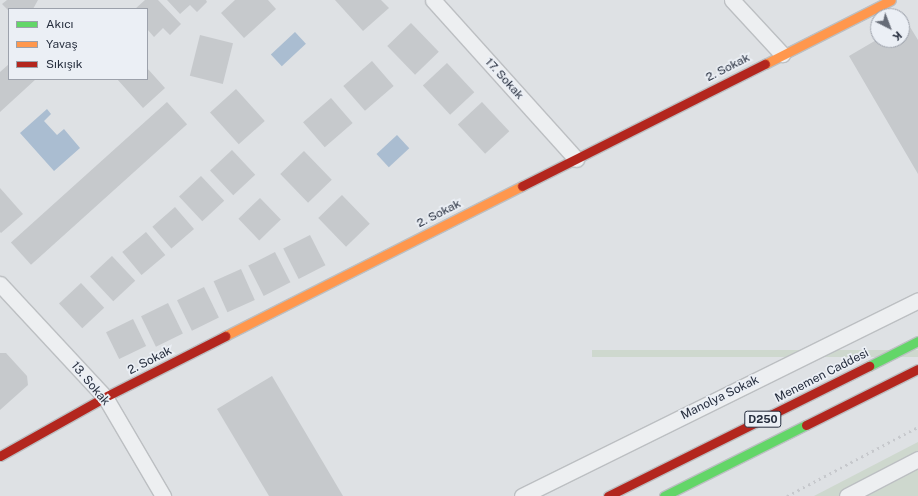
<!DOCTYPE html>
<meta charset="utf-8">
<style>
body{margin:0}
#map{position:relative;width:918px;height:496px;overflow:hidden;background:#dee1e4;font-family:"Public Sans",sans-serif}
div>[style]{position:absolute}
.green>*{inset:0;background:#ced8ce;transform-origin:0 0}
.water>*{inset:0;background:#aabdd1;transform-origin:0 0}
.building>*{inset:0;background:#c6c9cc;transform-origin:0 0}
.roads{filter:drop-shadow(1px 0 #bcbfc2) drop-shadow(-1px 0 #bcbfc2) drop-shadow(0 1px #bcbfc2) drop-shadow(0 -1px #bcbfc2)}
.street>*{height:15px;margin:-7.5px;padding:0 7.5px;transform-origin:7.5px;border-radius:7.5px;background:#edeff1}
.fast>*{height:9px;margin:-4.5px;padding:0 4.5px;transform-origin:4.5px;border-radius:4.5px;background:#63d668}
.slow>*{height:9px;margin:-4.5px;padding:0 4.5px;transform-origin:4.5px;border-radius:4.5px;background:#ff974d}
.jam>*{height:9px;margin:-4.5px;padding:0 4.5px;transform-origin:4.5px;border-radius:4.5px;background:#b3261e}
.rail>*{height:3px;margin-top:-1.5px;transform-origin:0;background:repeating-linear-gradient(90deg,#c6c8cc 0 2px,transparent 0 6px)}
span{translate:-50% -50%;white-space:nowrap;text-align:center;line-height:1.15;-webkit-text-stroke:3.5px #ebeff5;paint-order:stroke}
.shield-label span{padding:1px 3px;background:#ebeff5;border:1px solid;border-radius:3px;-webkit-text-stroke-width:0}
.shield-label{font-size:11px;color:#252d3d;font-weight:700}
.street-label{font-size:12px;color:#252d3d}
.legend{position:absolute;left:8px;top:8px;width:140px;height:72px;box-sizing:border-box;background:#ebeff5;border:1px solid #9ca1ab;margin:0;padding:5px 7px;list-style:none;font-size:12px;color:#252d3d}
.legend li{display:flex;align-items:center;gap:8px;height:20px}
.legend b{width:20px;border:1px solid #9ca1ab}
.north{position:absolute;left:870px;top:8px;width:40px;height:40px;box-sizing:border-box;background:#ebeff5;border:1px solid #9ca1ab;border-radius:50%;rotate:138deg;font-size:11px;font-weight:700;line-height:16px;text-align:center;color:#252d3d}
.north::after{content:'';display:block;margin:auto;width:14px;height:18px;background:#666c77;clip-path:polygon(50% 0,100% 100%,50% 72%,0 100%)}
</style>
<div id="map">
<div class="green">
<i style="left:918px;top:350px;width:7px;height:326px;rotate:90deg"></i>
<i style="clip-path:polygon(918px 442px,918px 496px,814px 496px)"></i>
</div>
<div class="water">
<i style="left:295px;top:32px;width:16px;height:33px;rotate:47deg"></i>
<i style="clip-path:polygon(47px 109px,51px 114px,44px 121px,57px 135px,64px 129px,80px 148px,54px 171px,20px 133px)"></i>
<i style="left:397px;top:135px;width:18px;height:28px;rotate:47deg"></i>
</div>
<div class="building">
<i style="clip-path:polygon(7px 0,38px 0,33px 9px,9px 9px,9px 11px,2px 4px)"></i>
<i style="clip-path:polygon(145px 0,158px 0,181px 24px,170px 35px,163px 28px,154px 37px,147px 29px,147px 9px,135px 9px)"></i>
<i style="clip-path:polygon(167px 0,206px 0,207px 2px,197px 12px,190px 5px,180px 14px)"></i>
<i style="clip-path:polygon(235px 0,268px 0,276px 9px,244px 38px,221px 13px)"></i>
<i style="clip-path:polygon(335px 0,381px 0,389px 8px,363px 31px)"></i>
<i style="clip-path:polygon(907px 22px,918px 40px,918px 174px,849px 56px,878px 39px,902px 40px,902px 25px)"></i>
<i style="left:411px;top:23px;width:40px;height:33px;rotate:46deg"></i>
<i style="left:200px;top:35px;width:34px;height:42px;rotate:14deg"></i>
<i style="left:372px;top:61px;width:33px;height:38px;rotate:49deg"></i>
<i style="left:447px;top:63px;width:40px;height:33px;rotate:47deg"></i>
<i style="clip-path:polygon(9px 64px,9px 79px,36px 79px,0 112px,0 72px)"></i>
<i style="clip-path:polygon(147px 68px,165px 88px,143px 108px,117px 79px,147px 79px)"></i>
<i style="left:236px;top:89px;width:43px;height:35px;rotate:48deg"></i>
<i style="left:331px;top:98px;width:33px;height:37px;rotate:49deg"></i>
<i style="left:167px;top:102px;width:30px;height:210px;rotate:48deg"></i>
<i style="left:482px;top:102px;width:40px;height:33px;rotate:47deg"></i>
<i style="left:232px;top:150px;width:34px;height:30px;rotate:47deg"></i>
<i style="left:304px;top:151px;width:40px;height:33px;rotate:46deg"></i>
<i style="left:201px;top:176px;width:34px;height:30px;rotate:47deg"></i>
<i style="clip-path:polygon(0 188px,23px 214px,1px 233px,0 232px)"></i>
<i style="left:342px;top:195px;width:40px;height:33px;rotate:46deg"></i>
<i style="left:260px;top:198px;width:30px;height:30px;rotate:46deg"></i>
<i style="left:175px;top:207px;width:29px;height:30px;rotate:49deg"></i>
<i style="left:146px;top:232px;width:30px;height:31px;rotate:50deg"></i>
<i style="left:310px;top:235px;width:34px;height:30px;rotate:63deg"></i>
<i style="left:275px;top:252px;width:34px;height:30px;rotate:63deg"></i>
<i style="left:112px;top:256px;width:34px;height:30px;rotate:47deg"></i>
<i style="left:241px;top:269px;width:34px;height:30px;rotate:66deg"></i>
<i style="left:81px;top:283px;width:34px;height:30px;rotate:47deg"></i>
<i style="left:204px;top:287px;width:34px;height:30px;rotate:64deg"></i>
<i style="left:168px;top:303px;width:34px;height:30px;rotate:64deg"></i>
<i style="left:133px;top:319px;width:30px;height:30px;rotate:64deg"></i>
<i style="clip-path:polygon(0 353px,6px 353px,27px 376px,28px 385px,0 410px)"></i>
<i style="clip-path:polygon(272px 376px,343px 496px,269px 496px,217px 409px)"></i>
</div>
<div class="roads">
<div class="street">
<i style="left:433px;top:0;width:214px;rotate:48deg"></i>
<i style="left:732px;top:0;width:74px;rotate:47.2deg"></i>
<i style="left:0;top:284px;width:154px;rotate:47.1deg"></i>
<i style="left:105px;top:397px;width:115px;rotate:59.6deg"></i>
<i style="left:522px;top:496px;width:442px;rotate:-26.3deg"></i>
<i style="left:847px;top:496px;width:80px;rotate:-27.5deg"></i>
</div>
<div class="fast">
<i style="left:869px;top:366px;width:55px;rotate:-27deg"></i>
<i style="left:664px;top:496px;width:159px;rotate:-26.6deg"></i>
</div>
<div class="slow">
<i style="left:765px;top:64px;width:141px;rotate:-26.9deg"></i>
<i style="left:225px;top:336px;width:333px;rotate:-26.8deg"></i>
</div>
<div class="jam">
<i style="left:522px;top:186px;width:272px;rotate:-26.7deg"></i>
<i style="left:806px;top:425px;width:125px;rotate:-26.6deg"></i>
<i style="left:0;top:456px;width:120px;rotate:-29.3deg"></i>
<i style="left:105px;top:397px;width:135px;rotate:-26.9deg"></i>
<i style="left:608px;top:496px;width:292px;rotate:-26.5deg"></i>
</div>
</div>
<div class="rail">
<i style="left:787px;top:496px;width:148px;rotate:-27.8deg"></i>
</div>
<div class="shield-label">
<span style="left:763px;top:419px">D250</span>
</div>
<div class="street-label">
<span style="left:728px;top:68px;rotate:-27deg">2. Sokak</span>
<span style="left:504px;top:79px;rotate:48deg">17. Sokak</span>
<span style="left:439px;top:214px;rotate:-27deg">2. Sokak</span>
<span style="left:150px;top:361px;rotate:-27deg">2. Sokak</span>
<span style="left:822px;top:376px;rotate:-27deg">Menemen Caddesi</span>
<span style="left:90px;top:384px;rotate:50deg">13. Sokak</span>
<span style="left:720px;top:398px;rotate:-26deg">Manolya Sokak</span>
</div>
<ul class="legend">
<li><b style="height:5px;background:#63d668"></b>Akıcı</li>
<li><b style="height:5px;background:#ff974d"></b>Yavaş</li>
<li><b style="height:5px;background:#b3261e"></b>Sıkışık</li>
</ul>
<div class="north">K</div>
</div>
